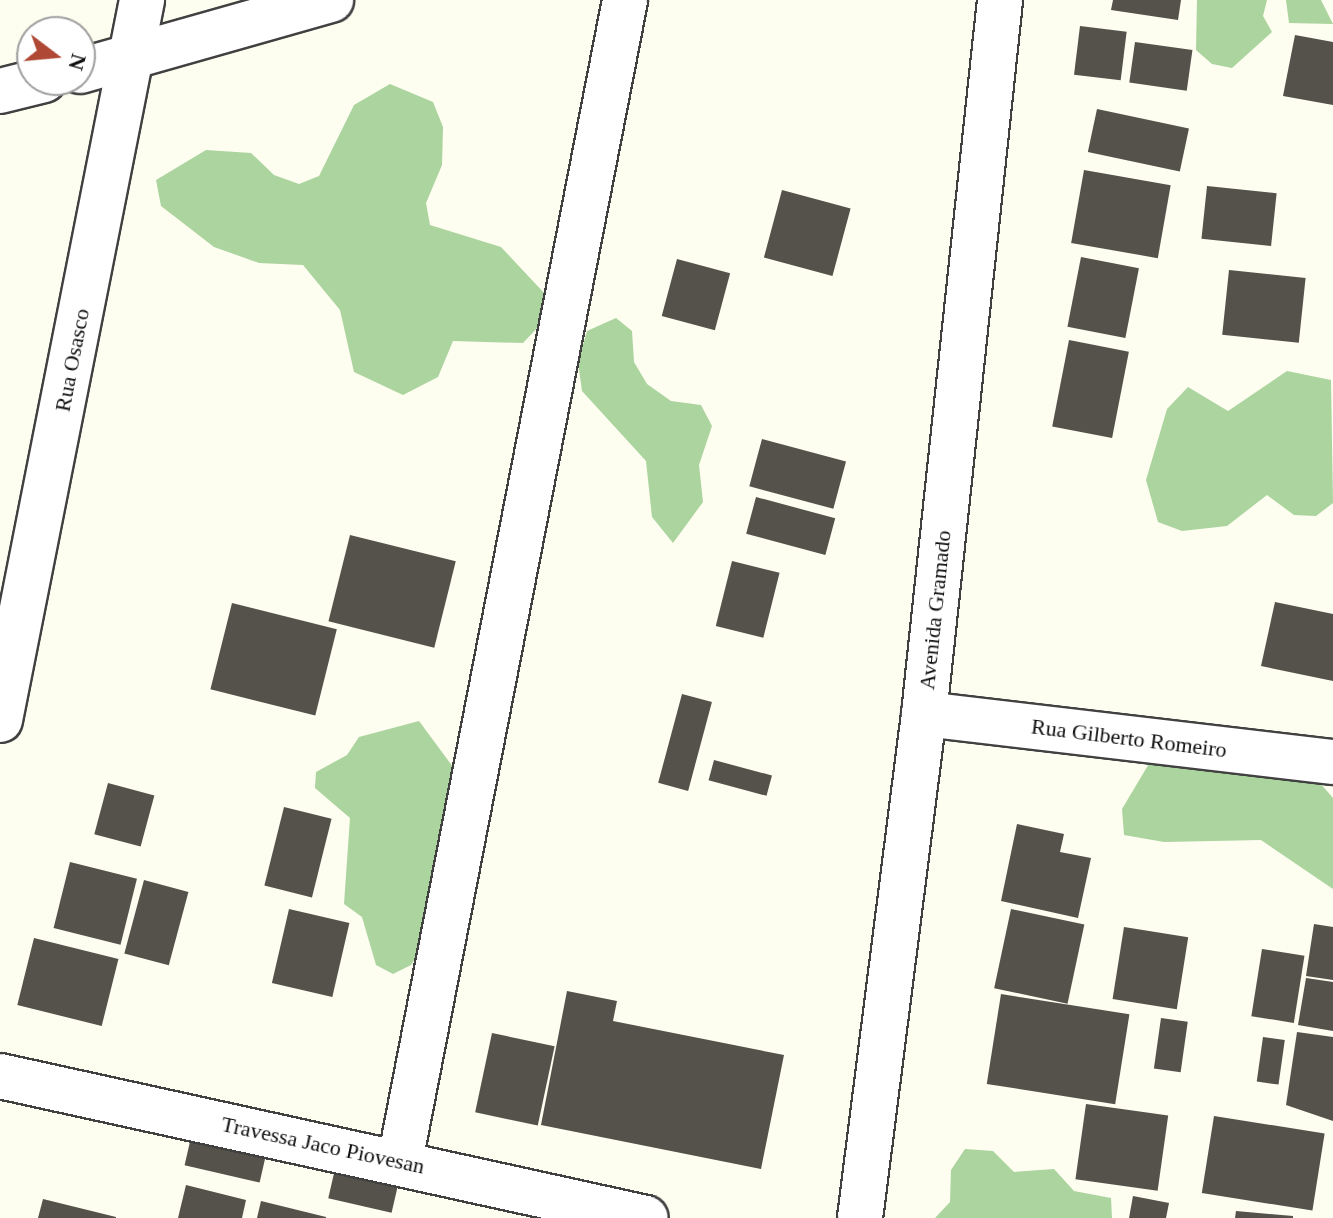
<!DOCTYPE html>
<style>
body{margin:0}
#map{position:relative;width:1333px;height:1218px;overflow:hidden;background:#fdfdf0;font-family:Georgia,serif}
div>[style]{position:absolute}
.forest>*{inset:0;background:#abd49e}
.building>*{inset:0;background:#55514b;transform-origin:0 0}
.roads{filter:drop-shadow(2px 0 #414141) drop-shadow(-2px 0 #414141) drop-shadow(0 2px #414141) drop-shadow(0 -2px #414141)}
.minor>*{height:44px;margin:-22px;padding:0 22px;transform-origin:22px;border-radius:22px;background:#fff}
.tertiary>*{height:44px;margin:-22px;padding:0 22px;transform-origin:22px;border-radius:22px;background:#fff}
span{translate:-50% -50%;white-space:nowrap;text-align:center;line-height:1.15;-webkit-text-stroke:8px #fff;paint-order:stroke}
.street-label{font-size:22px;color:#0e0e0e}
.north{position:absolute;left:16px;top:16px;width:80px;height:80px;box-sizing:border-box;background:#fff;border:2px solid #9f9f9f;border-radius:50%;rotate:106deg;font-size:22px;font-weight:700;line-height:32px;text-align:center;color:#0e0e0e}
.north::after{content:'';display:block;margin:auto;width:28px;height:36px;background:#af4834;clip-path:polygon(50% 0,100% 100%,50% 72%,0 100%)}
</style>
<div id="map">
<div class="forest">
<i style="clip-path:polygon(1197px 0,1267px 0,1263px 16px,1272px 32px,1232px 68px,1212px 64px,1196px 50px)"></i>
<i style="clip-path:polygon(1286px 0,1321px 0,1333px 24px,1289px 23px)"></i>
<i style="clip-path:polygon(390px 84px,433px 102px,443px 127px,442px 165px,426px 203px,430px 225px,501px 247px,546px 295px,540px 325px,523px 343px,453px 341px,438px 377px,403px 395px,354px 372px,340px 310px,303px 265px,259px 263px,214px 247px,161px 206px,156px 180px,206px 150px,251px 153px,274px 175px,299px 184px,319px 176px,354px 105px)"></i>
<i style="clip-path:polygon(616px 318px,632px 331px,634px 362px,647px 384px,671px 401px,701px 405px,712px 426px,699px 465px,703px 502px,673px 543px,652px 517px,646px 461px,582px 391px,578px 362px,587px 331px)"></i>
<i style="clip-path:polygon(1287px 371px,1331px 380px,1333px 503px,1316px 516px,1294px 515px,1267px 495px,1227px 526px,1182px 531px,1158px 522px,1146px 480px,1167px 409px,1188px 387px,1228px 411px)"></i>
<i style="clip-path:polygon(419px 721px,456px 771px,428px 938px,411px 965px,393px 974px,376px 965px,362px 917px,344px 904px,350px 818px,315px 788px,316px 772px,347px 755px,359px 737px)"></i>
<i style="clip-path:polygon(1150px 762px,1314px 776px,1333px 798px,1333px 889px,1261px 840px,1164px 842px,1124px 835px,1122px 809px)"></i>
<i style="clip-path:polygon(965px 1149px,993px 1151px,1014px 1172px,1054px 1169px,1074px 1191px,1111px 1198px,1112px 1218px,935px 1218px,950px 1202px,951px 1170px)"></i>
</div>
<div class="building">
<i style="clip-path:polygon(1113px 0,1181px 0,1178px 20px,1111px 10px)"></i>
<i style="left:1080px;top:26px;width:47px;height:49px;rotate:7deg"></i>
<i style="clip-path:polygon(1295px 35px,1333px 42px,1333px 105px,1283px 96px)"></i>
<i style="left:1135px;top:42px;width:58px;height:41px;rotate:8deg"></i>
<i style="left:1097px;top:109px;width:94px;height:44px;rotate:12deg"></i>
<i style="left:1084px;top:170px;width:88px;height:74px;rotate:10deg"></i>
<i style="left:1207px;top:186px;width:70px;height:53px;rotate:6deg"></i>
<i style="left:782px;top:190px;width:71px;height:70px;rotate:15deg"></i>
<i style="left:1081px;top:257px;width:59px;height:71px;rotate:11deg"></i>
<i style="left:677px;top:259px;width:55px;height:59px;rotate:15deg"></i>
<i style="left:1229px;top:270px;width:77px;height:65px;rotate:6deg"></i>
<i style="left:1069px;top:340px;width:61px;height:88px;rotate:11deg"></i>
<i style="left:762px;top:439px;width:87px;height:49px;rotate:15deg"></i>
<i style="left:756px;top:497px;width:82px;height:38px;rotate:15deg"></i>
<i style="left:350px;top:535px;width:109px;height:89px;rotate:14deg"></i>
<i style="left:732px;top:561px;width:49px;height:67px;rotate:14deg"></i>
<i style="clip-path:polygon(1275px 602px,1333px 614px,1333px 681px,1261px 666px)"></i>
<i style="left:232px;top:603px;width:108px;height:89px;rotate:14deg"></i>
<i style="left:682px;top:694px;width:31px;height:92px;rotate:15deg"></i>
<i style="left:714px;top:760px;width:60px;height:21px;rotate:15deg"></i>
<i style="left:108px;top:783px;width:48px;height:53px;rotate:15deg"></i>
<i style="left:284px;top:807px;width:49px;height:81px;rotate:14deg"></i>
<i style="clip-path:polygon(1017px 824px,1064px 834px,1060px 852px,1091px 858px,1078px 918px,1001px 901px)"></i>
<i style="left:70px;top:862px;width:69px;height:68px;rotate:14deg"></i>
<i style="left:144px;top:880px;width:46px;height:76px;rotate:15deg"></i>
<i style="left:289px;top:909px;width:62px;height:76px;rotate:13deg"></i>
<i style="left:1011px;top:909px;width:75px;height:81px;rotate:12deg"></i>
<i style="clip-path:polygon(1314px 924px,1333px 927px,1333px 980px,1306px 976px)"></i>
<i style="left:1124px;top:927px;width:65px;height:73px;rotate:9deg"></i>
<i style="left:34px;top:938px;width:87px;height:69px;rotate:14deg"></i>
<i style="left:1262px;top:949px;width:43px;height:68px;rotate:9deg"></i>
<i style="clip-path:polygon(1306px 978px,1333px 982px,1333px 1031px,1298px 1025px)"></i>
<i style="clip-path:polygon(567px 991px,617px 1001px,613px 1021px,784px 1055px,761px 1169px,541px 1125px)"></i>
<i style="left:1001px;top:994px;width:130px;height:91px;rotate:9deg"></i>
<i style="left:1161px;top:1018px;width:27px;height:51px;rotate:8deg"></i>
<i style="clip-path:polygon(1297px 1032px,1333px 1037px,1333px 1121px,1286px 1105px)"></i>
<i style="left:492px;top:1033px;width:64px;height:81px;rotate:12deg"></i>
<i style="left:1263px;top:1037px;width:22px;height:45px;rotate:8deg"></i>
<i style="left:1086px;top:1104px;width:83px;height:76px;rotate:8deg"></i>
<i style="left:1214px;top:1116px;width:112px;height:78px;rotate:9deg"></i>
<i style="left:192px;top:1133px;width:77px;height:33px;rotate:13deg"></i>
<i style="left:335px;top:1169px;width:65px;height:30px;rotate:13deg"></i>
<i style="clip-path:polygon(186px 1185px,246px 1200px,242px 1218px,178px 1218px)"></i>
<i style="clip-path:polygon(1133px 1196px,1169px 1203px,1166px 1218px,1129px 1218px)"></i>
<i style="clip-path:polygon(43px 1199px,116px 1217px,116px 1218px,38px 1218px)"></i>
<i style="clip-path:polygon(261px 1201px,326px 1217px,326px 1218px,257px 1218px)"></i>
<i style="clip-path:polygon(1236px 1211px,1293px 1216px,1293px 1218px,1235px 1218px)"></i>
</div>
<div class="roads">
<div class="minor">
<i style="left:80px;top:71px;width:261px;rotate:-15.8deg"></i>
<i style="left:0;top:91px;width:45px;rotate:-14deg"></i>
<i style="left:924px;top:714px;width:412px;rotate:6.7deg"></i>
<i style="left:0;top:720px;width:734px;rotate:-78.84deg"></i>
<i style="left:0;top:1076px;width:661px;rotate:12.4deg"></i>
<i style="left:400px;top:1161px;width:1183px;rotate:-79.03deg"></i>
</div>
<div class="tertiary">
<i style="left:860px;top:1218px;width:508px;rotate:-82.76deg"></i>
<i style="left:924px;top:714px;width:718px;rotate:-83.92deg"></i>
</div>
</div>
<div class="street-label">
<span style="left:72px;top:360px;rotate:-79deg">Rua Osasco</span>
<span style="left:935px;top:610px;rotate:-84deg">Avenida Gramado</span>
<span style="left:1129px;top:738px;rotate:7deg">Rua Gilberto Romeiro</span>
<span style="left:323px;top:1145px;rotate:12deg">Travessa Jaco Piovesan</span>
</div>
<div class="north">N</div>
</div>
